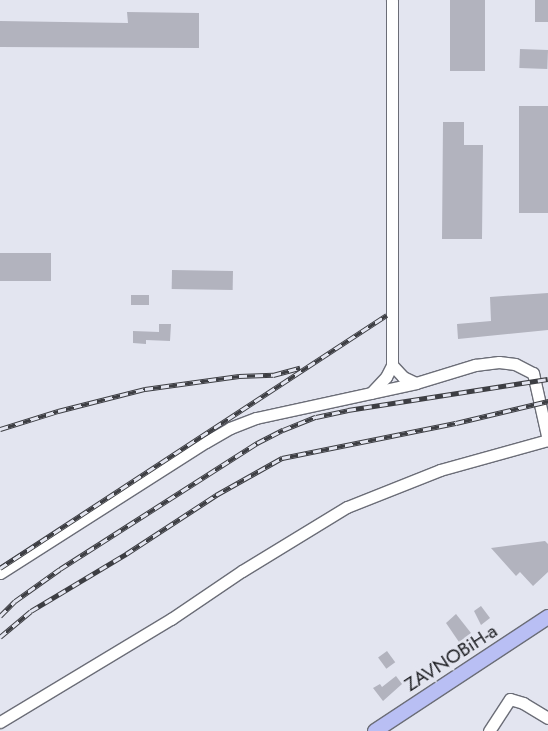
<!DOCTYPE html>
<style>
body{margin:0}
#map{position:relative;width:548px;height:731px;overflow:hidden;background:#e3e5f0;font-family:Jost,sans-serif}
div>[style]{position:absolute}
.building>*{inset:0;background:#b2b3be;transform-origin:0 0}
.roads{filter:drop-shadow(1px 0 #6b6d77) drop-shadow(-1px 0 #6b6d77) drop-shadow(0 1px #6b6d77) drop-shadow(0 -1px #6b6d77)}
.minor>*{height:11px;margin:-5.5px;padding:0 5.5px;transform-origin:5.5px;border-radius:5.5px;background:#fff}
.major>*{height:14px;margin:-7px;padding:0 7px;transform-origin:7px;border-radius:7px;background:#b9bff4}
.rail>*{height:4.5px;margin-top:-2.25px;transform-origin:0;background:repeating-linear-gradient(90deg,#e3e5f0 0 8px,#3d3e43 0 16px);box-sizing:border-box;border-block:1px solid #3d3e43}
span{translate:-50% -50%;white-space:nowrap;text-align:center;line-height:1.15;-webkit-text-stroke:5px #e3e5f0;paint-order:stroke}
.street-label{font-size:19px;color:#1d1e22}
</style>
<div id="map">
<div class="building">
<i style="left:450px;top:0;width:35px;height:71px"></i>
<i style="left:535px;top:0;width:13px;height:22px"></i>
<i style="clip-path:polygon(127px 12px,199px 13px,199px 48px,0 47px,0 21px,128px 23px)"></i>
<i style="left:520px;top:49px;width:28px;height:19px;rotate:2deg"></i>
<i style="left:519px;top:106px;width:29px;height:107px"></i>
<i style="clip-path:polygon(443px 122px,464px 122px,464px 145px,483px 145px,482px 239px,442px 239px)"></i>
<i style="left:0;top:253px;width:51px;height:28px"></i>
<i style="left:172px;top:270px;width:61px;height:19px;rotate:1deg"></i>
<i style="clip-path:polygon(548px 293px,548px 330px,458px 339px,457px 324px,491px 321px,490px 297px)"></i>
<i style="left:131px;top:295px;width:18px;height:10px"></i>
<i style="clip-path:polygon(159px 324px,171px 324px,170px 341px,146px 340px,146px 344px,133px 343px,133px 331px,159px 332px)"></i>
<i style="clip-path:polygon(545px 541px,548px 544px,548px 572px,533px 586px,520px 572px,516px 576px,491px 548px)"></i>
<i style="clip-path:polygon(481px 606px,490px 618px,481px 625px,474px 611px)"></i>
<i style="clip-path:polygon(456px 614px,471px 633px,459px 642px,446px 623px)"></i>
<i style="left:387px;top:651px;width:14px;height:11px;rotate:54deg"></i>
<i style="clip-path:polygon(396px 676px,402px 684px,383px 701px,373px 688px,380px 684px,382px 687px)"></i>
</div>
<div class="roads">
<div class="minor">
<i style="left:392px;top:365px;width:365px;rotate:-90deg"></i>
<i style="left:371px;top:393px;width:22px;rotate:-47deg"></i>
<i style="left:386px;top:377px;width:13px;rotate:-63deg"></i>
<i style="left:392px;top:365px;width:16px;rotate:47deg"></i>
<i style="left:403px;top:377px;width:14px;rotate:25deg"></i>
<i style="left:0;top:573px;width:244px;rotate:-32.5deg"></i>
<i style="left:206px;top:442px;width:28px;rotate:-30deg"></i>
<i style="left:230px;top:428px;width:28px;rotate:-21deg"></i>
<i style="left:256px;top:418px;width:164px;rotate:-12.3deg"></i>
<i style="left:416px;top:383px;width:62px;rotate:-17deg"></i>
<i style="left:475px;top:365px;width:24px;rotate:-7deg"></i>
<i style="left:499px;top:362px;width:16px;rotate:7deg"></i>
<i style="left:515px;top:364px;width:20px;rotate:27deg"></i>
<i style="left:533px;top:373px;width:69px;rotate:77.4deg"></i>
<i style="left:0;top:722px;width:200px;rotate:-31.1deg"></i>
<i style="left:171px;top:619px;width:86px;rotate:-34.1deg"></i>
<i style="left:242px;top:571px;width:123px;rotate:-31.4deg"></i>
<i style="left:347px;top:507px;width:100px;rotate:-21.7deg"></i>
<i style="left:440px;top:470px;width:112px;rotate:-15.5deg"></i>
<i style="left:489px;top:731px;width:38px;rotate:-57deg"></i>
<i style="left:510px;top:699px;width:14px;rotate:17deg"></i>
<i style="left:523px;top:703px;width:29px;rotate:31deg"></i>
</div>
<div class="major">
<i style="left:375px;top:731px;width:207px;rotate:-33.4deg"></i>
</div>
</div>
<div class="rail">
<i style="left:0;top:429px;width:61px;rotate:-17.2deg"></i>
<i style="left:58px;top:411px;width:90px;rotate:-14.2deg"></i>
<i style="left:145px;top:389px;width:95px;rotate:-7.9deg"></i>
<i style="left:239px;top:376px;width:34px;rotate:-2deg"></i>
<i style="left:273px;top:375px;width:28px;rotate:-15deg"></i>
<i style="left:0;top:568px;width:462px;rotate:-33.2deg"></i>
<i style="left:0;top:616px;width:21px;rotate:-45deg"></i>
<i style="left:15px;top:601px;width:55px;rotate:-35.4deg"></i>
<i style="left:60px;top:569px;width:234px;rotate:-32.6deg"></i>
<i style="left:257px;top:443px;width:29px;rotate:-27deg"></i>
<i style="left:283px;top:430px;width:35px;rotate:-22deg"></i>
<i style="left:316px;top:417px;width:33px;rotate:-12deg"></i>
<i style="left:348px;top:410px;width:202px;rotate:-8.8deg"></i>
<i style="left:0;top:637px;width:40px;rotate:-40deg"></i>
<i style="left:31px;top:611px;width:111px;rotate:-31deg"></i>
<i style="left:126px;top:554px;width:108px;rotate:-33.2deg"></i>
<i style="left:216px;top:495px;width:76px;rotate:-29.3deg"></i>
<i style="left:282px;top:458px;width:177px;rotate:-11.4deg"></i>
<i style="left:456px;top:423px;width:95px;rotate:-13.4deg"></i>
</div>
<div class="street-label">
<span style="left:451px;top:658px;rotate:-33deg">ZAVNOBiH-a</span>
</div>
</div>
